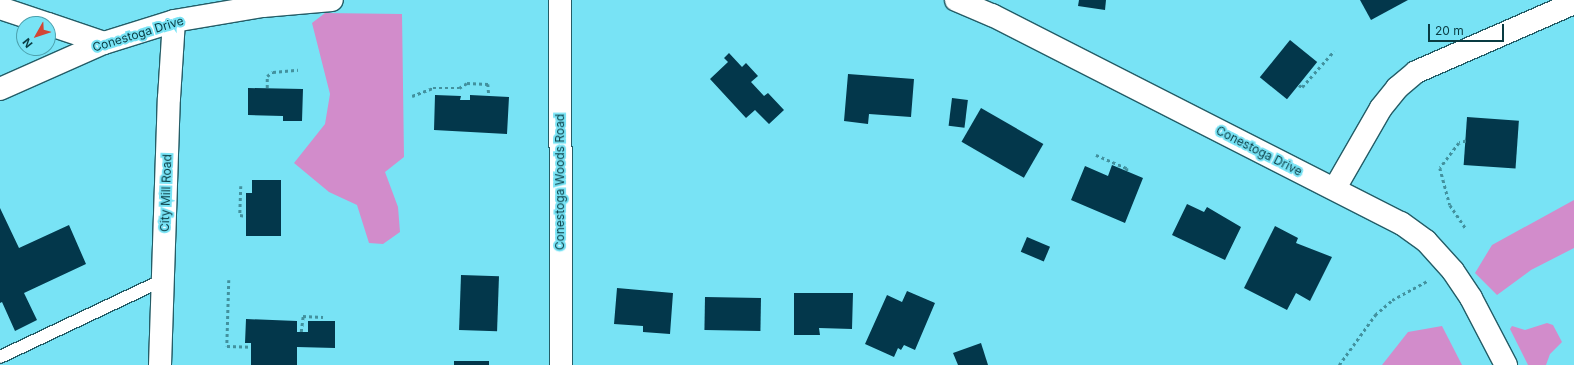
<!DOCTYPE html>
<style>
body{margin:0}
#map{position:relative;width:1574px;height:365px;overflow:hidden;background:#78e3f5;font-family:Inter,sans-serif}
div>[style]{position:absolute}
.green>*{inset:0;background:#d28ccb}
.building>*{inset:0;background:#03374b;transform-origin:0 0}
.path>*{height:2.5px;margin-top:-1.25px;transform-origin:0;background:repeating-linear-gradient(90deg,#42919e 0 3px,transparent 0 6px)}
.roads{filter:drop-shadow(1px 0 #245d67) drop-shadow(-1px 0 #245d67) drop-shadow(0 1px #245d67) drop-shadow(0 -1px #245d67)}
.service>*{height:12px;margin:-6px;padding:0 6px;transform-origin:6px;border-radius:6px;background:#fff}
.minor>*{height:22px;margin:-11px;padding:0 11px;transform-origin:11px;border-radius:11px;background:#fff}
span{translate:-50% -50%;white-space:nowrap;text-align:center;line-height:1.15;-webkit-text-stroke:4px #78e3f5;paint-order:stroke}
.street-label{font-size:12px;color:#093b42}
.north{position:absolute;left:16px;top:16px;width:40px;height:40px;box-sizing:border-box;background:#78e3f5;border:1px solid #4ca0ad;border-radius:50%;rotate:231deg;font-size:11px;font-weight:700;line-height:16px;text-align:center;color:#093b42}
.north::after{content:'';display:block;margin:auto;width:14px;height:18px;background:#d24535;clip-path:polygon(50% 0,100% 100%,50% 72%,0 100%)}
.scale{position:absolute;left:1428px;top:24px;width:76px;height:18px;box-sizing:border-box;border:2px solid #093b42;border-top:0;padding-left:5px;font-size:12px;line-height:14px;white-space:nowrap;color:#093b42;-webkit-text-stroke:3px #78e3f5;paint-order:stroke}
</style>
<div id="map">
<div class="green">
<i style="clip-path:polygon(325px 13px,402px 14px,404px 157px,385px 172px,398px 207px,400px 232px,383px 244px,369px 243px,357px 205px,329px 192px,294px 163px,325px 124px,330px 94px,312px 23px)"></i>
<i style="clip-path:polygon(1574px 200px,1574px 248px,1531px 270px,1497px 295px,1475px 273px,1492px 245px)"></i>
<i style="clip-path:polygon(1547px 323px,1553px 325px,1562px 342px,1550px 354px,1546px 365px,1528px 365px,1510px 329px,1512px 326px,1525px 330px)"></i>
<i style="clip-path:polygon(1442px 326px,1462px 365px,1382px 365px,1408px 332px)"></i>
</div>
<div class="building">
<i style="clip-path:polygon(1079px 0,1106px 0,1105px 10px,1078px 6px)"></i>
<i style="clip-path:polygon(1360px 0,1408px 0,1371px 20px)"></i>
<i style="left:1290px;top:40px;width:35px;height:48px;rotate:39deg"></i>
<i style="clip-path:polygon(729px 53px,742px 67px,746px 63px,758px 76px,751px 82px,764px 96px,768px 93px,784px 110px,769px 124px,755px 110px,746px 118px,710px 79px,728px 62px,724px 58px)"></i>
<i style="clip-path:polygon(848px 74px,914px 79px,911px 117px,869px 114px,868px 124px,844px 121px)"></i>
<i style="clip-path:polygon(248px 88px,303px 89px,302px 121px,283px 121px,283px 116px,248px 115px)"></i>
<i style="clip-path:polygon(435px 95px,461px 96px,460px 100px,470px 100px,470px 95px,509px 97px,507px 134px,434px 130px)"></i>
<i style="left:952px;top:98px;width:16px;height:28px;rotate:7deg"></i>
<i style="left:981px;top:108px;width:72px;height:39px;rotate:30deg"></i>
<i style="left:1467px;top:117px;width:52px;height:48px;rotate:4deg"></i>
<i style="clip-path:polygon(1112px 165px,1143px 178px,1125px 223px,1071px 200px,1085px 166px,1108px 176px)"></i>
<i style="clip-path:polygon(252px 180px,281px 180px,281px 236px,246px 236px,246px 193px,252px 193px)"></i>
<i style="clip-path:polygon(1187px 204px,1204px 212px,1207px 207px,1241px 227px,1225px 260px,1172px 235px)"></i>
<i style="clip-path:polygon(0 208px,19px 248px,69px 225px,86px 264px,24px 293px,37px 320px,15px 331px,2px 302px,0 303px)"></i>
<i style="clip-path:polygon(1275px 226px,1298px 238px,1296px 243px,1332px 257px,1310px 301px,1296px 293px,1287px 310px,1244px 288px)"></i>
<i style="left:1027px;top:237px;width:25px;height:16px;rotate:23deg"></i>
<i style="left:461px;top:275px;width:38px;height:55px;rotate:2deg"></i>
<i style="clip-path:polygon(617px 288px,673px 293px,670px 334px,643px 332px,643px 326px,614px 324px)"></i>
<i style="clip-path:polygon(907px 291px,935px 303px,915px 350px,904px 345px,901px 350px,898px 348px,894px 357px,865px 344px,887px 295px,902px 302px)"></i>
<i style="clip-path:polygon(794px 293px,853px 293px,852px 329px,819px 328px,820px 335px,794px 335px)"></i>
<i style="left:705px;top:297px;width:56px;height:33px;rotate:1deg"></i>
<i style="clip-path:polygon(246px 319px,297px 321px,297px 332px,308px 332px,308px 321px,335px 321px,335px 348px,297px 347px,297px 365px,251px 365px,251px 343px,245px 343px)"></i>
<i style="clip-path:polygon(981px 343px,988px 365px,958px 365px,953px 353px)"></i>
<i style="left:454px;top:361px;width:35px;height:4px"></i>
</div>
<div class="path">
<i style="left:1299px;top:85px;width:4px;rotate:34deg"></i>
<i style="left:1302px;top:87px;width:48px;rotate:-48.4deg"></i>
<i style="left:267px;top:88px;width:12px;rotate:-90deg"></i>
<i style="left:267px;top:76px;width:7px;rotate:-34deg"></i>
<i style="left:273px;top:72px;width:25px;rotate:-5deg"></i>
<i style="left:412px;top:96px;width:22px;rotate:-21deg"></i>
<i style="left:433px;top:88px;width:26px"></i>
<i style="left:459px;top:88px;width:9px;rotate:-32deg"></i>
<i style="left:467px;top:83px;width:21px;rotate:3deg"></i>
<i style="left:488px;top:84px;width:11px;rotate:85deg"></i>
<i style="left:1466px;top:141px;width:7px;rotate:164deg"></i>
<i style="left:1459px;top:143px;width:31px;rotate:127deg"></i>
<i style="left:1440px;top:168px;width:38px;rotate:75deg"></i>
<i style="left:1450px;top:205px;width:29px;rotate:56deg"></i>
<i style="left:1096px;top:155px;width:34px;rotate:23deg"></i>
<i style="left:1127px;top:168px;width:3px;rotate:90deg"></i>
<i style="left:241px;top:186px;width:29px;rotate:92deg"></i>
<i style="left:240px;top:215px;width:6px;rotate:9deg"></i>
<i style="left:229px;top:280px;width:66px;rotate:91.7deg"></i>
<i style="left:227px;top:346px;width:24px;rotate:2deg"></i>
<i style="left:301px;top:332px;width:16px;rotate:-83deg"></i>
<i style="left:303px;top:316px;width:20px;rotate:3deg"></i>
<i style="left:1339px;top:365px;width:62px;rotate:-54.2deg"></i>
<i style="left:1375px;top:315px;width:23px;rotate:-41deg"></i>
<i style="left:1392px;top:300px;width:42px;rotate:-28.4deg"></i>
</div>
<div class="roads">
<div class="service">
<i style="left:0;top:357px;width:180px;rotate:-25.3deg"></i>
</div>
<div class="minor">
<i style="left:560px;top:0;width:365px;rotate:89.8deg"></i>
<i style="left:956px;top:0;width:39px;rotate:23deg"></i>
<i style="left:992px;top:15px;width:459px;rotate:27deg"></i>
<i style="left:1401px;top:223px;width:31px;rotate:36deg"></i>
<i style="left:1426px;top:241px;width:40px;rotate:48deg"></i>
<i style="left:1453px;top:271px;width:32px;rotate:56deg"></i>
<i style="left:1471px;top:298px;width:76px;rotate:62.4deg"></i>
<i style="left:0;top:8px;width:51px;rotate:18.4deg"></i>
<i style="left:48px;top:24px;width:59px;rotate:18.7deg"></i>
<i style="left:0;top:89px;width:114px;rotate:-23.9deg"></i>
<i style="left:104px;top:43px;width:73px;rotate:-17.4deg"></i>
<i style="left:174px;top:21px;width:90px;rotate:-9.6deg"></i>
<i style="left:263px;top:6px;width:69px;rotate:-5deg"></i>
<i style="left:1335px;top:188px;width:92px;rotate:-60.1deg"></i>
<i style="left:1381px;top:108px;width:26px;rotate:-51deg"></i>
<i style="left:1397px;top:88px;width:25px;rotate:-40deg"></i>
<i style="left:1416px;top:72px;width:172px;rotate:-23.6deg"></i>
<i style="left:160px;top:365px;width:267px;rotate:-88.1deg"></i>
<i style="left:169px;top:98px;width:77px;rotate:-86.3deg"></i>
</div>
</div>
<div class="street-label">
<span style="left:138px;top:34px;rotate:-17deg">Conestoga Drive</span>
<span style="left:1259px;top:151px;rotate:27deg">Conestoga Drive</span>
<span style="left:560px;top:182px;rotate:-90deg">Conestoga Woods Road</span>
<span style="left:166px;top:193px;rotate:-88deg">City Mill Road</span>
</div>
<div class="north">N</div>
<div class="scale">20 m</div>
</div>
